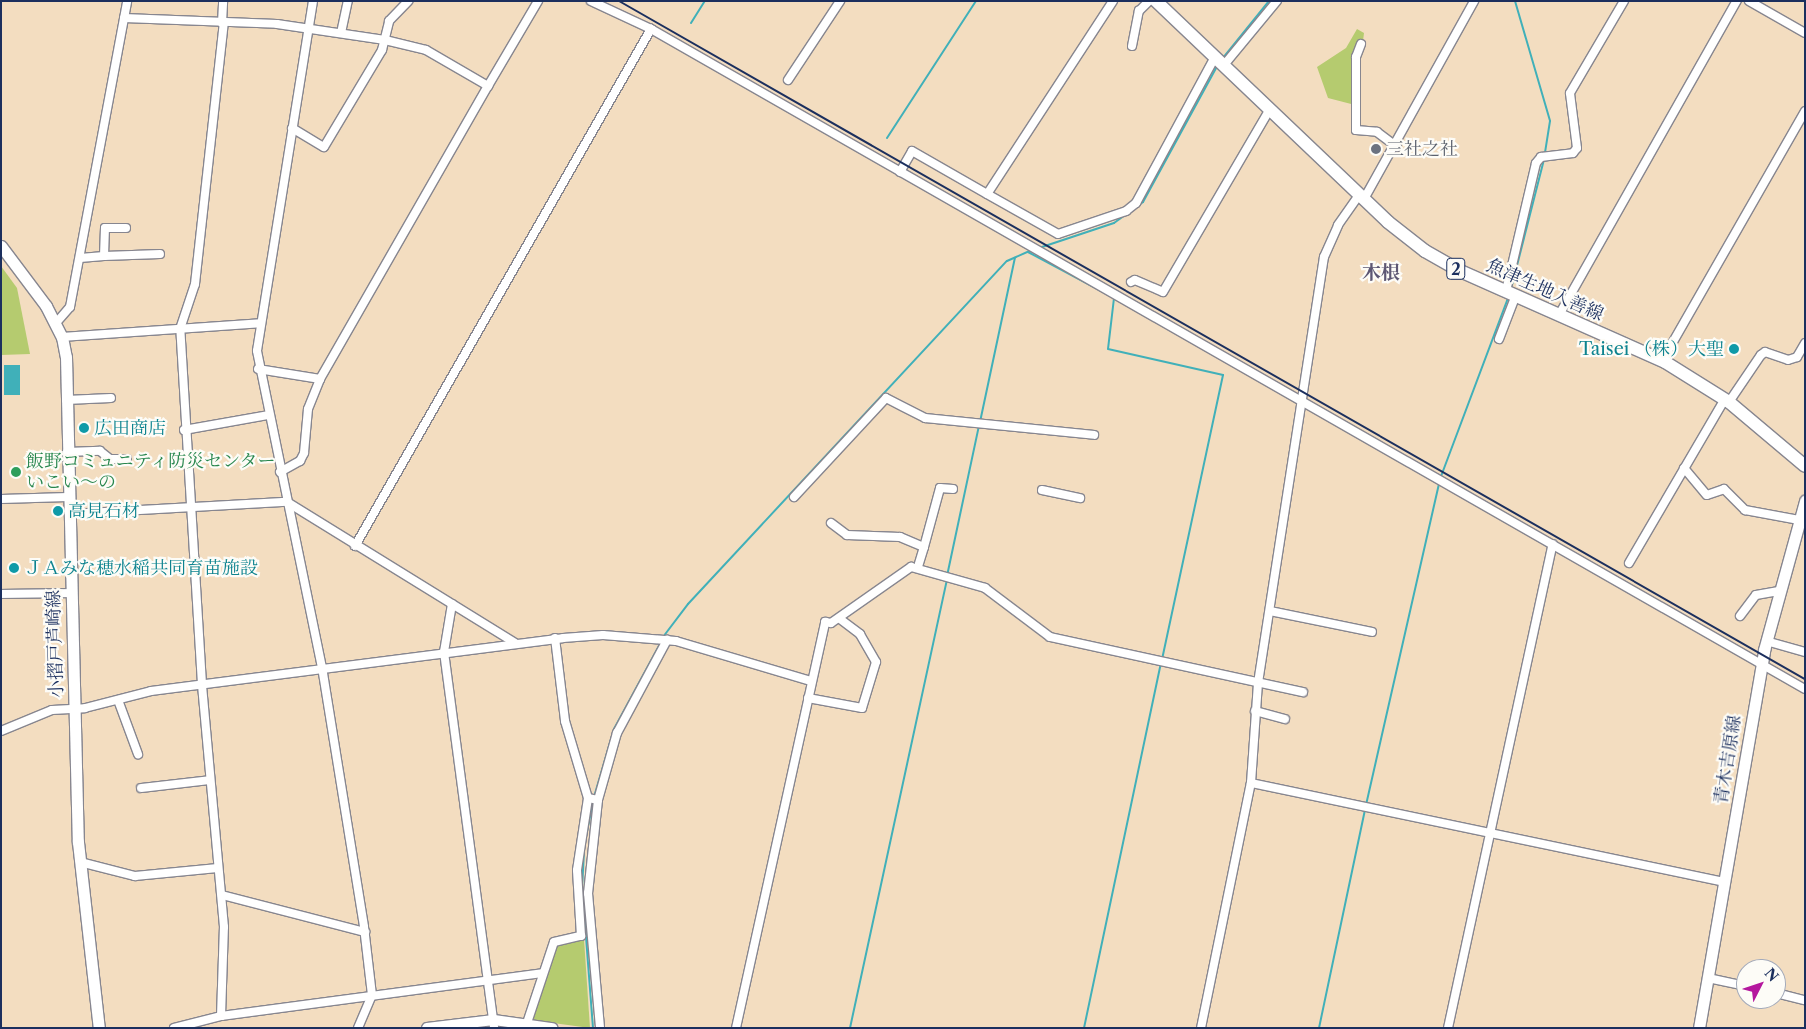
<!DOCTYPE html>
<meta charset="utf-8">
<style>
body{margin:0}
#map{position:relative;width:1806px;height:1029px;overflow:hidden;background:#f3ddc0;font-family:"Libre Caslon Text","Noto Serif JP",serif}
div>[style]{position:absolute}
.green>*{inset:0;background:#b5cb6f}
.water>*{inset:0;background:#40b0b9;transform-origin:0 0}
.stream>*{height:2px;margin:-1px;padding:0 1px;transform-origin:1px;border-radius:1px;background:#40b0b9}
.roads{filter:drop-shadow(1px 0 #87868f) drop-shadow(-1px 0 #87868f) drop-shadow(0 1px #87868f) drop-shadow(0 -1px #87868f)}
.minor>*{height:8px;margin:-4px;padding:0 4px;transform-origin:4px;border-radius:4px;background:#fff}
.tertiary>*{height:10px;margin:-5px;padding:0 5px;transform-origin:5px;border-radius:5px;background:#fff}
.secondary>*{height:11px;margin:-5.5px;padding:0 5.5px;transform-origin:5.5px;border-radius:5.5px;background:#fff}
.primary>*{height:12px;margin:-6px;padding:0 6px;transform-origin:6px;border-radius:6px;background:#fff}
.rail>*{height:2px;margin:-1px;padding:0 1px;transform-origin:1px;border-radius:1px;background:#1b2f5e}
.dots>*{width:14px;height:14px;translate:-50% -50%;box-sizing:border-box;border:2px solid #fdfcf7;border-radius:50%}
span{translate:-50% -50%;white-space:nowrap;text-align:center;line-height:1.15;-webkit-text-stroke:4.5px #fdfcf7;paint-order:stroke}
.shield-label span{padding:1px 4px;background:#fdfcf7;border:1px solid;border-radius:4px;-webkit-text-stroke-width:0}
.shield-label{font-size:16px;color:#1b2f5e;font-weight:700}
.worship-label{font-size:18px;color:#5b616d}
.left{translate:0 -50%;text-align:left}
.street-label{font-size:18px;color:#1b2f5e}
.culture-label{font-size:18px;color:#0d838f}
.right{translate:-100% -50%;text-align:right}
.leisure-label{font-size:18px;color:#27864d}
.neighbourhood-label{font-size:19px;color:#5d5773;font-weight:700}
.frame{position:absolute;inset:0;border:2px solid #1b2f5e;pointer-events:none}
.north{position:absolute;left:1736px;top:959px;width:50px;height:50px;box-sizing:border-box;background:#fdfcf7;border:1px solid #a3aaba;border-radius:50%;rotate:49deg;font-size:14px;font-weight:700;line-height:20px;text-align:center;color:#1b2f5e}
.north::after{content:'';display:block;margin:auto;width:18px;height:22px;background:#b5179e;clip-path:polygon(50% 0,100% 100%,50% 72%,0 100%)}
</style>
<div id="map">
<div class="green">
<i style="clip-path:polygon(1357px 29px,1364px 33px,1355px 105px,1328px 98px,1317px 67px,1346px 48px)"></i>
<i style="clip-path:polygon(1px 266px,17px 288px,30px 354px,1px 355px)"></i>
<i style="clip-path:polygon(584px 939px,590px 1028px,531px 1020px,556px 944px)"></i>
</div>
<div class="water">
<i style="left:4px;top:365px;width:16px;height:30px"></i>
</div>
<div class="stream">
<i style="left:1515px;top:1px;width:125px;rotate:73.7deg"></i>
<i style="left:1550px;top:121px;width:32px;rotate:99deg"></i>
<i style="left:691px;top:23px;width:26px;rotate:-58deg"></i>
<i style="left:1223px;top:58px;width:73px;rotate:-51.1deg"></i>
<i style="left:887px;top:138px;width:163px;rotate:-57deg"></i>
<i style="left:1039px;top:248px;width:79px;rotate:-18.4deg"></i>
<i style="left:1114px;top:223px;width:36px;rotate:-36deg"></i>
<i style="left:1143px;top:202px;width:155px;rotate:-61.4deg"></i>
<i style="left:1028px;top:252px;width:98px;rotate:28.1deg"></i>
<i style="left:1114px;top:298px;width:51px;rotate:96.7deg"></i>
<i style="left:1108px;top:349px;width:118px;rotate:12.7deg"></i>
<i style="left:1223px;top:375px;width:290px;rotate:102.1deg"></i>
<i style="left:1511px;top:289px;width:133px;rotate:-75.7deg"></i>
<i style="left:980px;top:422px;width:168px;rotate:-78deg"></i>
<i style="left:1440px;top:479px;width:193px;rotate:-69.4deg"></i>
<i style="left:947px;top:576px;width:153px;rotate:-78deg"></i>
<i style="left:663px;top:637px;width:41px;rotate:-52.9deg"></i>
<i style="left:688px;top:604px;width:468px;rotate:-47.1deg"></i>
<i style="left:1007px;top:261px;width:27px;rotate:-24deg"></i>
<i style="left:594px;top:797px;width:71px;rotate:-73.6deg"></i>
<i style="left:614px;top:729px;width:99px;rotate:-61.6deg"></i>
<i style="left:1366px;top:805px;width:330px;rotate:-77.2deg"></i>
<i style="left:584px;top:846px;width:45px;rotate:-78.4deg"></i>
<i style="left:584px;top:851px;width:34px;rotate:93deg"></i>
<i style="left:582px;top:885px;width:143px;rotate:85.6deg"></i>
<i style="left:850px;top:1028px;width:458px;rotate:-77.8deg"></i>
<i style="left:1084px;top:1028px;width:373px;rotate:-78.1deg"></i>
<i style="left:1319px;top:1028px;width:223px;rotate:-78.1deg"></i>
</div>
<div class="roads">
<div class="minor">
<i style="left:313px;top:1px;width:354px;rotate:99.1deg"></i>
<i style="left:257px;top:351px;width:323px;rotate:78.4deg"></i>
<i style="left:322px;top:667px;width:263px;rotate:80.8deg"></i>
<i style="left:364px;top:927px;width:68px;rotate:83.3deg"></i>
<i style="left:372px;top:995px;width:36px;rotate:113deg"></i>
<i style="left:591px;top:1px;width:66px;rotate:25deg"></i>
<i style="left:651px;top:29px;width:1329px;rotate:29.77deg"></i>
<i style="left:1113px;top:1px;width:230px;rotate:123.1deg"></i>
<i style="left:987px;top:194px;width:81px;rotate:29.4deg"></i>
<i style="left:1058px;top:234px;width:72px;rotate:-18.7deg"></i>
<i style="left:1126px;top:211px;width:13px;rotate:-39deg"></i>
<i style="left:1136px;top:203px;width:166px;rotate:-61.6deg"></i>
<i style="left:1749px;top:1px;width:64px;rotate:29.7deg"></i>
<i style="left:124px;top:18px;width:153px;rotate:2.2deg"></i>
<i style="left:277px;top:24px;width:109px;rotate:8.4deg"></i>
<i style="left:385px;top:40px;width:42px;rotate:13.7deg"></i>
<i style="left:426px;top:50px;width:72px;rotate:30.1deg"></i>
<i style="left:488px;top:86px;width:99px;rotate:-59.5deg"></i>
<i style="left:222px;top:23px;width:22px;rotate:-87deg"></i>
<i style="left:341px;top:33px;width:33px;rotate:-78deg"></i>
<i style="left:1361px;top:44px;width:14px;rotate:111deg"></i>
<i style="left:1356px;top:57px;width:73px;rotate:90deg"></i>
<i style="left:1356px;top:130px;width:21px;rotate:5deg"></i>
<i style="left:1377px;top:132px;width:25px;rotate:37deg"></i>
<i style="left:1132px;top:46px;width:36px;rotate:-79deg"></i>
<i style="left:1139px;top:11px;width:14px;rotate:-45deg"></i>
<i style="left:1224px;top:65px;width:83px;rotate:-50.4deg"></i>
<i style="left:788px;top:80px;width:95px;rotate:-56.6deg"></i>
<i style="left:292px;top:128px;width:37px;rotate:31deg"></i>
<i style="left:324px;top:147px;width:113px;rotate:-59.1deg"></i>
<i style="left:382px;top:50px;width:30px;rotate:-76deg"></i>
<i style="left:389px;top:21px;width:28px;rotate:-46deg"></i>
<i style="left:900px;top:172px;width:24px;rotate:-60deg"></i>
<i style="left:912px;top:151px;width:86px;rotate:29.8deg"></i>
<i style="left:1364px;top:199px;width:227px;rotate:-60.9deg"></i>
<i style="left:104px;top:256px;width:56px;rotate:-2deg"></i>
<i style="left:80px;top:258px;width:24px;rotate:-5deg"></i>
<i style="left:104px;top:256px;width:28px;rotate:-88deg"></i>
<i style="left:105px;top:228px;width:21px"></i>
<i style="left:1131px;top:282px;width:4px;rotate:-27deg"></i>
<i style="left:1135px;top:280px;width:30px;rotate:23deg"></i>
<i style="left:1163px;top:292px;width:212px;rotate:-59.7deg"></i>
<i style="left:1506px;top:291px;width:131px;rotate:-76.8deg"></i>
<i style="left:1536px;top:163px;width:8px;rotate:-50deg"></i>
<i style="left:1541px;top:157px;width:32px;rotate:-7deg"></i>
<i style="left:1573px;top:153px;width:6px;rotate:-51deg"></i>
<i style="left:1577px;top:148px;width:55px;rotate:-97.3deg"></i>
<i style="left:1570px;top:93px;width:107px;rotate:-59.6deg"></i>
<i style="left:1559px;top:315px;width:361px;rotate:-60.5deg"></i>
<i style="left:56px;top:323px;width:21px;rotate:-49deg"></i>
<i style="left:70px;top:307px;width:311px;rotate:-79.4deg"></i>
<i style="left:62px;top:337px;width:198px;rotate:-4deg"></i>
<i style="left:1499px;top:339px;width:47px;rotate:-68.9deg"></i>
<i style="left:1662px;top:361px;width:288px;rotate:-60.2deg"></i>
<i style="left:258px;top:369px;width:63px;rotate:9.2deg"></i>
<i style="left:320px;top:379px;width:338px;rotate:-60.2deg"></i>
<i style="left:66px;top:400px;width:45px;rotate:-2.5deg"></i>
<i style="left:1729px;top:402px;width:57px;rotate:-55.8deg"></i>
<i style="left:1761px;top:355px;width:5px;rotate:-37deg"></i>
<i style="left:1765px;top:352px;width:24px;rotate:19deg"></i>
<i style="left:1788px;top:360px;width:9px;rotate:-18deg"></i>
<i style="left:1797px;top:357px;width:16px;rotate:-60deg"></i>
<i style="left:184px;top:430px;width:85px;rotate:-10.1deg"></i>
<i style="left:67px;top:452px;width:33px;rotate:-2deg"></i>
<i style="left:100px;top:451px;width:13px;rotate:39deg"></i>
<i style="left:110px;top:459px;width:17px"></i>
<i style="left:1684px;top:468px;width:35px;rotate:50deg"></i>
<i style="left:1707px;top:495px;width:18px;rotate:-19deg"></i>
<i style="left:1724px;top:489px;width:30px;rotate:45deg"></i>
<i style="left:1745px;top:510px;width:55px;rotate:10.5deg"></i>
<i style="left:280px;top:472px;width:23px;rotate:-29deg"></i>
<i style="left:300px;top:461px;width:9px;rotate:-63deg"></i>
<i style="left:304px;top:453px;width:44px;rotate:-84.8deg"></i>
<i style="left:308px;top:409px;width:32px;rotate:-68deg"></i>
<i style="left:1042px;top:490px;width:39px;rotate:12deg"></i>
<i style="left:794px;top:497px;width:135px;rotate:-47.1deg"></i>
<i style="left:886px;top:398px;width:44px;rotate:27.1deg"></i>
<i style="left:925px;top:418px;width:170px;rotate:5.7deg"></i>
<i style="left:1px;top:499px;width:67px;rotate:-1.7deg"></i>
<i style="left:69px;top:514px;width:218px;rotate:-3.2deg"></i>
<i style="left:287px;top:502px;width:268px;rotate:31.7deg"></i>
<i style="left:831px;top:523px;width:20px;rotate:37deg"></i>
<i style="left:847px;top:535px;width:53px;rotate:2.2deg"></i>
<i style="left:900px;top:537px;width:26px;rotate:23deg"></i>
<i style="left:924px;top:547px;width:21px;rotate:107deg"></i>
<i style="left:355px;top:546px;width:596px;rotate:-60.21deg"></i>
<i style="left:924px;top:547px;width:61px;rotate:-74.8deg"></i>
<i style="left:940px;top:488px;width:13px;rotate:4deg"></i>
<i style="left:1629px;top:563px;width:190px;rotate:-59.7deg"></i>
<i style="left:1px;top:594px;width:70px;rotate:-0.8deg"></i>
<i style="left:452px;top:604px;width:49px;rotate:99.5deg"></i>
<i style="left:444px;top:652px;width:379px;rotate:82.4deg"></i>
<i style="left:1270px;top:611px;width:104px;rotate:11.6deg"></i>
<i style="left:1740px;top:616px;width:26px;rotate:-53deg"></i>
<i style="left:1756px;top:595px;width:23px;rotate:-10deg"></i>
<i style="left:555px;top:638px;width:84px;rotate:83.1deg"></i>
<i style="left:565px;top:721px;width:80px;rotate:73.4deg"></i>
<i style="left:1766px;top:641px;width:41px;rotate:15.8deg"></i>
<i style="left:808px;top:698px;width:55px;rotate:10.5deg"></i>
<i style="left:862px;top:708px;width:48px;rotate:-73.1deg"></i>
<i style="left:876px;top:662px;width:32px;rotate:-120deg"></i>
<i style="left:860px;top:634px;width:26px;rotate:-143deg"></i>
<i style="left:118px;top:700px;width:58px;rotate:69.7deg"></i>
<i style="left:1255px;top:711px;width:31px;rotate:15deg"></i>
<i style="left:1px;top:731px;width:55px;rotate:-22.4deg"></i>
<i style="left:52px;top:710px;width:33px;rotate:-3deg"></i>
<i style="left:85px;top:708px;width:68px;rotate:-14.4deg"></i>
<i style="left:151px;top:691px;width:415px;rotate:-7.3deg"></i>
<i style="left:563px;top:638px;width:40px;rotate:-4.3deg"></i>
<i style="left:603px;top:635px;width:73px;rotate:4.7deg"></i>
<i style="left:676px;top:641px;width:141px;rotate:16.5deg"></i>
<i style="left:1251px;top:783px;width:484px;rotate:11.8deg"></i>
<i style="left:141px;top:788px;width:69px;rotate:-6.6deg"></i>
<i style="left:598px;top:800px;width:70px;rotate:-74.2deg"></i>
<i style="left:617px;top:733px;width:106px;rotate:-61.7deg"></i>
<i style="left:80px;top:862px;width:57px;rotate:14.3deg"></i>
<i style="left:135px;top:876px;width:83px;rotate:-5.5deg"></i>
<i style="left:222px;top:895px;width:148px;rotate:14.5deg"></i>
<i style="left:1708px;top:978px;width:39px;rotate:12deg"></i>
<i style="left:1776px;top:993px;width:30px;rotate:14deg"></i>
<i style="left:221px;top:1016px;width:89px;rotate:-88.1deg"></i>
<i style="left:224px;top:927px;width:244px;rotate:-95.2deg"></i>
<i style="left:202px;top:684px;width:356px;rotate:-93.5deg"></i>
<i style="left:180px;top:329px;width:47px;rotate:-71.6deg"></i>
<i style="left:195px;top:284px;width:263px;rotate:-83.7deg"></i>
<i style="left:527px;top:1023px;width:85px;rotate:-71.6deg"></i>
<i style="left:554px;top:942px;width:28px;rotate:-13deg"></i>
<i style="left:581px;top:936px;width:66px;rotate:-93.5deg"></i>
<i style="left:577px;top:870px;width:73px;rotate:-81.3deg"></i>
<i style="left:588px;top:798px;width:10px;rotate:11deg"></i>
<i style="left:598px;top:800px;width:94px;rotate:96.1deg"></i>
<i style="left:588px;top:893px;width:136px;rotate:84.9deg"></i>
<i style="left:174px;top:1028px;width:49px;rotate:-14.3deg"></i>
<i style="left:221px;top:1016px;width:324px;rotate:-7.6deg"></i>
<i style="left:736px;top:1028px;width:416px;rotate:-77.6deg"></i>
<i style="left:825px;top:622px;width:6px;rotate:9deg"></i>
<i style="left:831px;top:623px;width:98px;rotate:-35deg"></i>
<i style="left:911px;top:567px;width:77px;rotate:15.8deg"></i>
<i style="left:985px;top:588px;width:81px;rotate:37deg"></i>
<i style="left:1050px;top:637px;width:259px;rotate:12.3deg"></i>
<i style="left:1201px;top:1028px;width:250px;rotate:-78.5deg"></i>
<i style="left:1251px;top:783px;width:100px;rotate:-86deg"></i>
<i style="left:1258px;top:683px;width:431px;rotate:-81.2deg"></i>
<i style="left:1324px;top:257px;width:35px;rotate:-66deg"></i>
<i style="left:1338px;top:225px;width:37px;rotate:-55deg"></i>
<i style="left:1448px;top:1028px;width:495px;rotate:-77.8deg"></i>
</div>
<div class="tertiary">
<i style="left:427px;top:1028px;width:67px;rotate:-6.8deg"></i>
<i style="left:494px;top:1020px;width:59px;rotate:7.9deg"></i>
</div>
<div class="secondary">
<i style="left:1px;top:246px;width:75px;rotate:53.1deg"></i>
<i style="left:46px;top:306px;width:35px;rotate:63deg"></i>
<i style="left:62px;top:337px;width:20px;rotate:79deg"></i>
<i style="left:66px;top:357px;width:485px;rotate:88.6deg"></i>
<i style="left:78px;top:842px;width:187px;rotate:83.6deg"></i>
<i style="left:1699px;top:1028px;width:384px;rotate:-80.2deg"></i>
<i style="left:1764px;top:650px;width:155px;rotate:-74.6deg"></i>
</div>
<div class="primary">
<i style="left:1156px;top:1px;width:320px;rotate:43.6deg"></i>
<i style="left:1388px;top:222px;width:47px;rotate:38.1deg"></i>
<i style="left:1425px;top:251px;width:40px;rotate:29.7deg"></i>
<i style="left:1460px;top:271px;width:224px;rotate:23.9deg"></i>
<i style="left:1665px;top:362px;width:75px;rotate:32deg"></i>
<i style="left:1729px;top:402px;width:99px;rotate:40.1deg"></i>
</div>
</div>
<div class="rail">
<i style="left:619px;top:1px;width:1366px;rotate:29.76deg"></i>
</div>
<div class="dots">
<i style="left:1376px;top:149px;background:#6b7280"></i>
<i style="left:1734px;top:349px;background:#0f9aa8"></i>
<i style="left:84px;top:428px;background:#0f9aa8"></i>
<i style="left:16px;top:472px;background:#2e9e5b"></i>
<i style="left:58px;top:511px;background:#0f9aa8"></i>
<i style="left:14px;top:568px;background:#0f9aa8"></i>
</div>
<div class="shield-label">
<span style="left:1456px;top:269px">2</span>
</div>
<div class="worship-label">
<span class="left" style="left:1386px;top:149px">三社之社</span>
</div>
<div class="street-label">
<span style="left:1545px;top:290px;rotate:24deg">魚津生地入善線</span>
<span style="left:55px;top:644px;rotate:-92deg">小摺戸芦崎線</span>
<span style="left:1728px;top:760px;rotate:-81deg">青木吉原線</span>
</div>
<div class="culture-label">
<span class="right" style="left:1724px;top:349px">Taisei （株）大聖</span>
<span class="left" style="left:94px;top:428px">広田商店</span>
<span class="left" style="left:68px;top:511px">高見石材</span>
<span class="left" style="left:24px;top:568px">ＪＡみな穂水稲共同育苗施設</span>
</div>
<div class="leisure-label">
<span class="left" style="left:26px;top:472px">飯野コミュニティ防災センター<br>いこい～の</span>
</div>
<div class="neighbourhood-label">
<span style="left:1381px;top:273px">木根</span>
</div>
<div class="frame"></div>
<div class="north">N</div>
</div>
